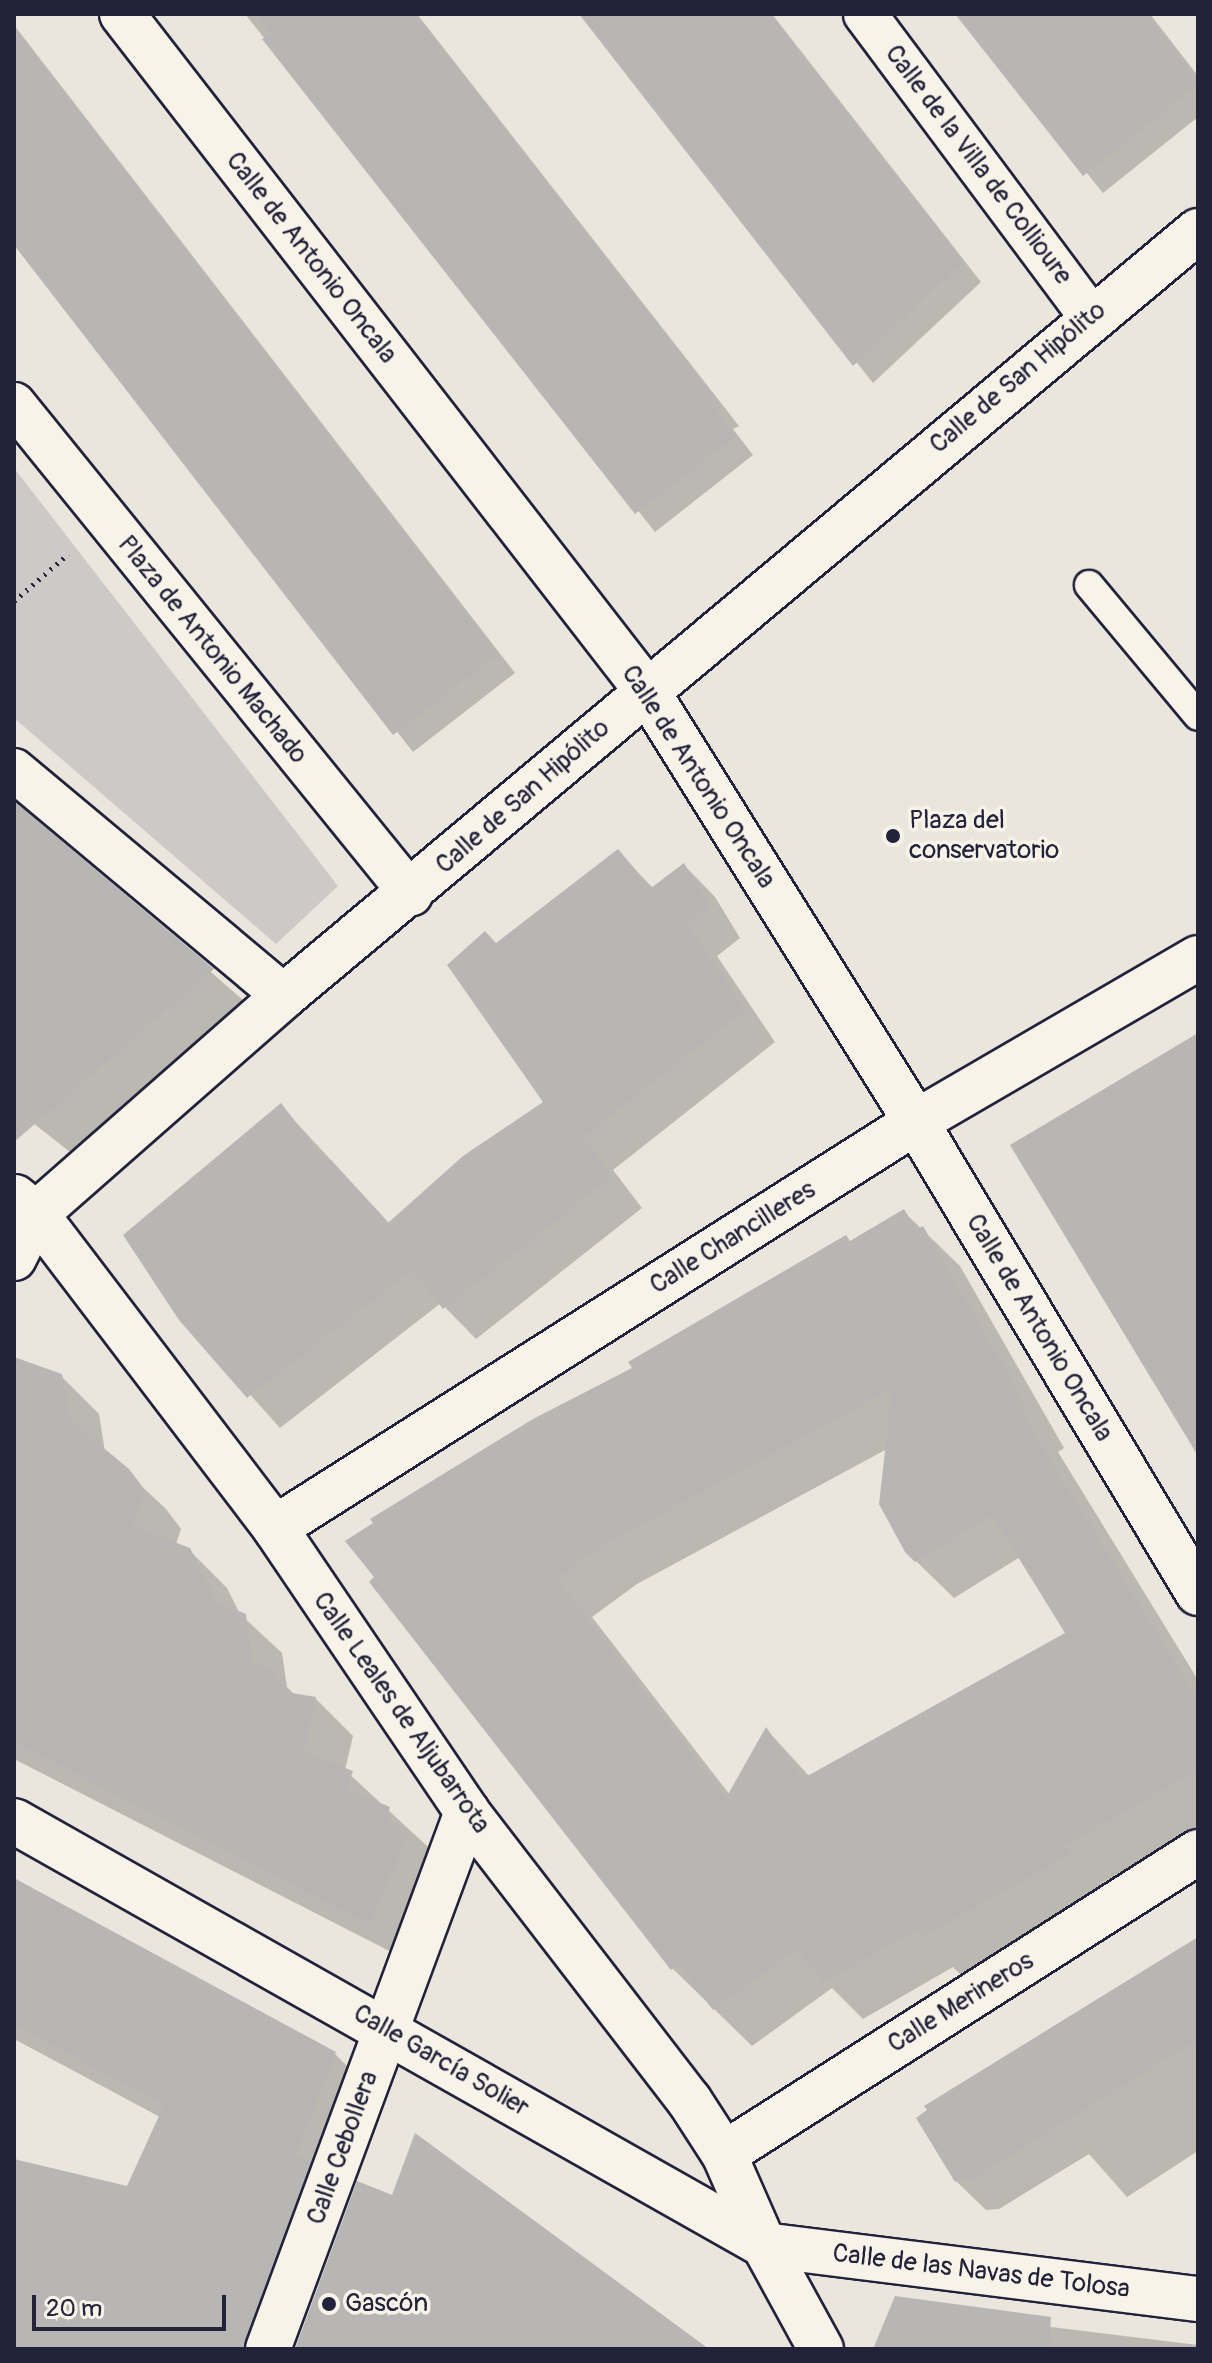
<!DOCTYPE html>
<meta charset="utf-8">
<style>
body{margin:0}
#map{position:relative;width:1212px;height:2363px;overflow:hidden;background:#eae6de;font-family:Pangolin,sans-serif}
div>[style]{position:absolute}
.green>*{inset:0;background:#cdc9c6}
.shadow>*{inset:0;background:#0003}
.building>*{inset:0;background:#b8b6b5}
.path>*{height:5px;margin-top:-2.5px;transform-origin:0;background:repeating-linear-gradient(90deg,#22223b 0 2px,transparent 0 8px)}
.roads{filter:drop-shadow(2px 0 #22223b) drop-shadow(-2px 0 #22223b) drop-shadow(0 2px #22223b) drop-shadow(0 -2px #22223b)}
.service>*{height:28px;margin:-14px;padding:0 14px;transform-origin:14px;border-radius:14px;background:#f7f3e8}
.pedestrian>*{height:42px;margin:-21px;padding:0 21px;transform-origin:21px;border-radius:21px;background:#f7f3e8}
.minor>*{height:44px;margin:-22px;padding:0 22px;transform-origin:22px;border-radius:22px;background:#f7f3e8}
.dots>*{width:22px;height:22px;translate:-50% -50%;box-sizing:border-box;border:4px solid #f7f3e8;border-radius:50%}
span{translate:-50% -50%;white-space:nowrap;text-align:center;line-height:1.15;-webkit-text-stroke:7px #f7f3e8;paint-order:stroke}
.street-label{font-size:26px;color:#22223b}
.poi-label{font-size:26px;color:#22223b}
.left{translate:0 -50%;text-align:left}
.frame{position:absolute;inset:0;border:16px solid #22223b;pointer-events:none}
.scale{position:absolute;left:32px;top:2295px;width:194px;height:36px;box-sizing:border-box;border:4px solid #22223b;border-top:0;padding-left:10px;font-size:24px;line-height:28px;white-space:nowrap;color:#22223b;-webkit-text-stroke:6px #f7f3e8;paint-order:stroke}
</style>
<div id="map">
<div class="green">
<i style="clip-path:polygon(14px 468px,338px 886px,276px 944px,14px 718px)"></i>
</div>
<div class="shadow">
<i style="clip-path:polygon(245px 14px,417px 14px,739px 426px,733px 429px,753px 455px,655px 532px)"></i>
<i style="clip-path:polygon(582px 14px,772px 14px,981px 282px,873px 383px)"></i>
<i style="clip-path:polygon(958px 14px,1150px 14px,1198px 76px,1198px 117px,1103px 193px)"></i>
<i style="clip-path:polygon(14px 25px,515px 673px,413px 752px,14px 242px)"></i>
<i style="clip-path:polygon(14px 800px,244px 1001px,70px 1152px,14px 1108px)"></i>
<i style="clip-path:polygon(617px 851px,654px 889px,684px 865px,715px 897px,740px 938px,717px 956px,775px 1042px,613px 1170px,642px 1208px,476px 1339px,441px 1303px,280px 1428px,181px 1318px,281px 1106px,390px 1224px,546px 1102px,496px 945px)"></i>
<i style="clip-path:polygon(evenodd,904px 1212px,960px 1266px,1064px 1448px,1058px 1452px,1198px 1680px,1198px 1828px,1100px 1884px,1106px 1892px,960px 1974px,953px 1967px,863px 2019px,832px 1988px,752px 2046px,672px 1968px,371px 1583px,634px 1368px,904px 1212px,887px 1449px,916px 1561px,954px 1598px,1020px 1557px,1067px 1634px,810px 1777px,767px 1730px,730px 1795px,592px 1617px,637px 1584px,887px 1449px)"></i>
<i style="clip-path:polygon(14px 1360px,61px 1376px,99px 1414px,105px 1452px,166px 1509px,181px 1529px,176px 1544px,189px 1550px,227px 1588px,240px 1614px,282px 1653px,287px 1687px,296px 1696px,316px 1699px,353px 1736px,345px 1770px,427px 1846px,445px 1870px,407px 1960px,14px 1759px)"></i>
<i style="clip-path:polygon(14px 1880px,335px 2054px,369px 2088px,288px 2349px,14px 2349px,14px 2161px,128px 2189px,160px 2117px,14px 2039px)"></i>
<i style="clip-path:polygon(1198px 1939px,1198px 2151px,1127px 2197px,1089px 2154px,999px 2209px,986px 2210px,956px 2181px)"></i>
<i style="clip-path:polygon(1043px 2326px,1198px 2345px,1198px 2349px,886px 2349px)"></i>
</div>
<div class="building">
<i style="clip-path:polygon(255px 14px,415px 14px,722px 407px,716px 410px,736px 436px,635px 514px,262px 39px,271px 34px)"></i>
<i style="clip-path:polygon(579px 14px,770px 14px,964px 262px,853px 366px)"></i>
<i style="clip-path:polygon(955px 14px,1148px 14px,1198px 84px,1083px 176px)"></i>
<i style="clip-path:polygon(14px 27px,498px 654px,393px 735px,14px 245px)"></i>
<i style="clip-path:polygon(14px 801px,214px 969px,14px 1142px)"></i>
<i style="clip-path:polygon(618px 849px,651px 888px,684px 863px,710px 906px,687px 924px,745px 1010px,583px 1137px,612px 1176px,541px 1233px,443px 1309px,412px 1270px,247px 1398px,179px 1320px,123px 1235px,281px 1103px,327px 1163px,331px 1160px,388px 1223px,463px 1156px,543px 1102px,447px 965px,485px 931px,496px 943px)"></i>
<i style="clip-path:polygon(1198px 1033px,1198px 1456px,1010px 1145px)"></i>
<i style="clip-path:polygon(evenodd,904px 1209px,916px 1230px,923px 1226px,1028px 1410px,1022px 1414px,1198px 1700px,1198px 1770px,1065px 1846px,1071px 1854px,921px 1937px,917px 1929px,824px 1982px,797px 1949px,713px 2010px,678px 1964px,671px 1970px,369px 1582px,374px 1577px,345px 1541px,373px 1523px,370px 1519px,533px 1419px,632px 1368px,628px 1362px,846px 1235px,850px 1241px,904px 1209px,892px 1389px,879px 1504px,905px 1552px,915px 1562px,992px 1515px,1065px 1633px,802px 1779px,766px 1727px,726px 1798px,557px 1579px,600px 1547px,892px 1389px)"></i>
<i style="clip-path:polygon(14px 1357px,62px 1374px,70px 1420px,129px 1469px,145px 1490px,133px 1526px,190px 1548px,218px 1603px,246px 1614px,252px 1662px,272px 1669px,286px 1692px,316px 1697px,304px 1752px,353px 1771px,347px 1789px,390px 1807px,387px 1819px,409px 1831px,370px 1925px,14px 1742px)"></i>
<i style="clip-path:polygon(14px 1878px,336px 2052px,296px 2156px,311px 2162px,244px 2349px,14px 2349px,14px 2159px,127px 2186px,164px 2105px,14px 2025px)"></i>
<i style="clip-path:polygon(1198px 1937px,1198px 2039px,969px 2181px,966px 2177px,955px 2182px,916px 2118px,927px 2110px,924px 2106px)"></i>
<i style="clip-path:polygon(415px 2133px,709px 2349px,295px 2349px,357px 2181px,392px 2195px)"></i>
<i style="clip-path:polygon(895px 2296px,1051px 2317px,1049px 2349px,873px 2349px)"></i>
</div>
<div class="path">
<i style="left:14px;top:601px;width:72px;rotate:-41deg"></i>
</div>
<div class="roads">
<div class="service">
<i style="left:1089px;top:585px;width:170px;rotate:50.2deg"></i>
</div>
<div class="pedestrian">
<i style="left:865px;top:14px;width:378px;rotate:53.3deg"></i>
<i style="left:14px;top:404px;width:631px;rotate:50.99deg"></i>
<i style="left:14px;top:770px;width:352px;rotate:39.9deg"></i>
</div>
<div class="minor">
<i style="left:122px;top:14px;width:857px;rotate:52.21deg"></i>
<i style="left:647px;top:691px;width:508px;rotate:58.03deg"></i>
<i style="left:916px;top:1122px;width:549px;rotate:59.09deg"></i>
<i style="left:15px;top:1197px;width:27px;rotate:39deg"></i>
<i style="left:36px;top:1214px;width:395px;rotate:52.7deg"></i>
<i style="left:275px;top:1528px;width:343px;rotate:55.9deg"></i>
<i style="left:467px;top:1812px;width:364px;rotate:52.4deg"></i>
<i style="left:689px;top:2100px;width:64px;rotate:57.1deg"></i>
<i style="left:724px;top:2154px;width:99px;rotate:66.3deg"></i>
<i style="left:764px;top:2245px;width:119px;rotate:61.3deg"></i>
<i style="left:14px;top:1258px;width:49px;rotate:-63.4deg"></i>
<i style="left:36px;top:1214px;width:330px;rotate:-41.3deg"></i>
<i style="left:284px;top:996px;width:1192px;rotate:-39.93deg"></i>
<i style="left:275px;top:1528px;width:759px;rotate:-32.35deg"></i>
<i style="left:916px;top:1122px;width:326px;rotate:-30.2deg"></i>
<i style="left:14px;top:1821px;width:862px;rotate:29.48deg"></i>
<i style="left:764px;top:2245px;width:437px;rotate:7.1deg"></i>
<i style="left:724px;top:2154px;width:562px;rotate:-32.5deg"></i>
<i style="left:268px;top:2349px;width:573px;rotate:-69.67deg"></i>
</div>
</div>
<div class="dots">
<i style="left:893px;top:836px;background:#22223b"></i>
<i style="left:329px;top:2304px;background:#22223b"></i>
</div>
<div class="street-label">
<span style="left:978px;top:165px;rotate:53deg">Calle de la Villa de Collioure</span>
<span style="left:311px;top:258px;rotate:52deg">Calle de Antonio Oncala</span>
<span style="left:1018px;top:378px;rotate:-40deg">Calle de San Hipólito</span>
<span style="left:212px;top:650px;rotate:51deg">Plaza de Antonio Machado</span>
<span style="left:698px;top:777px;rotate:57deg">Calle de Antonio Oncala</span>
<span style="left:523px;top:797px;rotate:-41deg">Calle de San Hipólito</span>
<span style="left:733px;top:1238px;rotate:-32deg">Calle Chancilleres</span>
<span style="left:1039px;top:1328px;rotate:59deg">Calle de Antonio Oncala</span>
<span style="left:401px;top:1713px;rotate:55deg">Calle Leales de Aljubarrota</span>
<span style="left:961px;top:2003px;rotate:-32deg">Calle Merineros</span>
<span style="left:441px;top:2061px;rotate:30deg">Calle García Solier</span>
<span style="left:343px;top:2148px;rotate:-70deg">Calle Cebollera</span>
<span style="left:981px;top:2272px;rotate:7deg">Calle de las Navas de Tolosa</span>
</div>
<div class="poi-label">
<span class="left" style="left:909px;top:836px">Plaza del<br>conservatorio</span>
<span class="left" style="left:345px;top:2304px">Gascón</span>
</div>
<div class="frame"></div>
<div class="scale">20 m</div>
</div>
